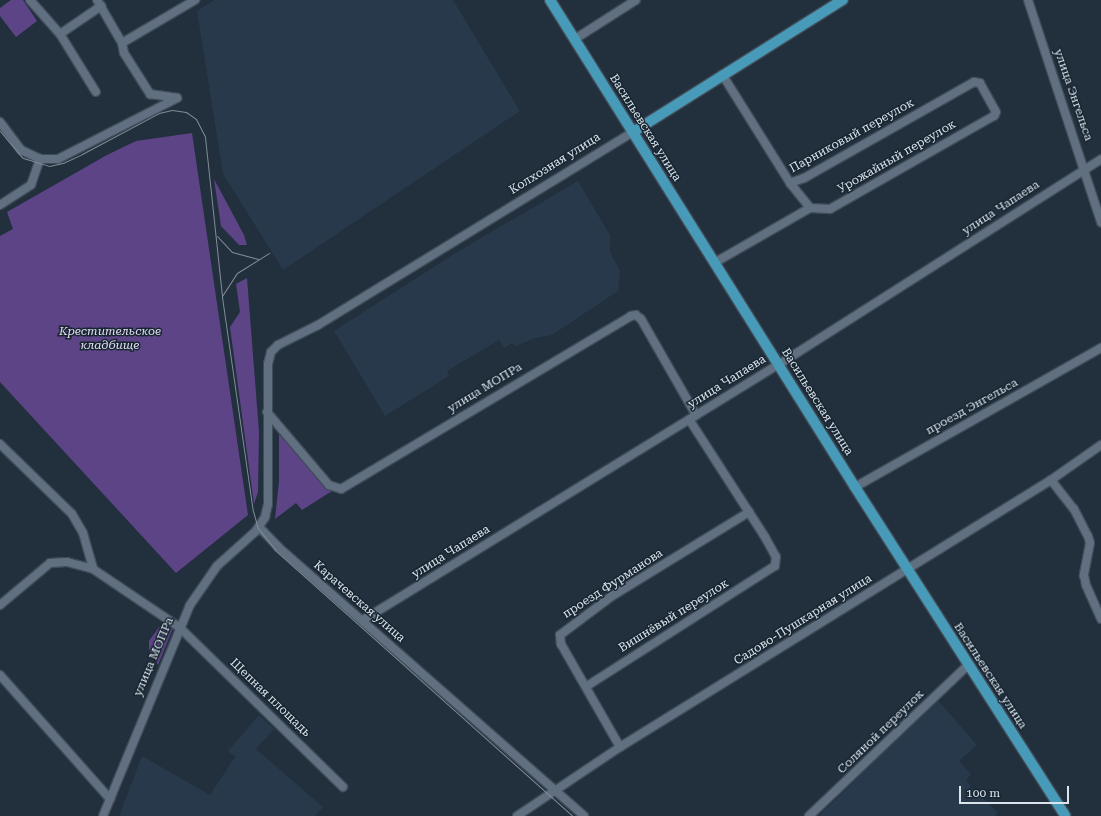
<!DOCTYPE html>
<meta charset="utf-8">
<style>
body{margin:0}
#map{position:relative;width:1101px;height:816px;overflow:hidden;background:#222f3d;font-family:"Roboto Serif",serif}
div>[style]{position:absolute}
.built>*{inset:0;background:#27394b}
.green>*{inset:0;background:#5d4487}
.roads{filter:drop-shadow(1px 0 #404c58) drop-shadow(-1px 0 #404c58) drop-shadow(0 1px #404c58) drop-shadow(0 -1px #404c58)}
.minor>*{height:8px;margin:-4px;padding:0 4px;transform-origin:4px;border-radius:4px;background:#617080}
.major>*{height:10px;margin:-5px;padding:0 5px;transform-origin:5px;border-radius:5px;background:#489bb8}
.tram>*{height:1px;margin:-0.5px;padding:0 0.5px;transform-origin:0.5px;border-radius:0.5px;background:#828d99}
span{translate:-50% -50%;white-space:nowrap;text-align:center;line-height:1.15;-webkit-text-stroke:3px #182632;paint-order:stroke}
.street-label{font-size:12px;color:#dbe4ed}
.park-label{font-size:12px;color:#e6dff5;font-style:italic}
.scale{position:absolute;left:959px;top:786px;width:110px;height:18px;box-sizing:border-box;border:2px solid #dbe4ed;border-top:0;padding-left:5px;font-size:12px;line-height:14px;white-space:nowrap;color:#dbe4ed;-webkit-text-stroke:3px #182632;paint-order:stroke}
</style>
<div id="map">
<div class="built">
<i style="clip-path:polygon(214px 0,453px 0,520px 111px,283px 270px,223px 174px,197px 11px)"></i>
<i style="clip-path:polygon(578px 181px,610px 235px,610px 252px,620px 271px,618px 291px,552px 335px,535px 338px,516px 346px,512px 343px,504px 348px,499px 340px,447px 371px,449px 376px,385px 416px,334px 331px,454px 254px)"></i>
<i style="clip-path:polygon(937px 699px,977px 745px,959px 761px,971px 774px,966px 781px,998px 813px,995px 816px,819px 816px)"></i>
<i style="clip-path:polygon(259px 715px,274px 729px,256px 749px,323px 807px,315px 816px,119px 816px,142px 756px,210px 795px,235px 757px,228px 751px)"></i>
</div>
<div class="green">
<i style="clip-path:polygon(11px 0,23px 0,37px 21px,16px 37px,0 16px,0 8px)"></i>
<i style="clip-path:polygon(192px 133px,248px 515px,176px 573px,0 382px,0 236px,13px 229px,7px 212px,107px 155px,136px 141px)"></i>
<i style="clip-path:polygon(214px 179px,244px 235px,247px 245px,239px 245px,221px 226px)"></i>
<i style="clip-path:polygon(247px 278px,259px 432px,258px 492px,254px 504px,230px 327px,240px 312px,236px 284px)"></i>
<i style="clip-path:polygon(279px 434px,332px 491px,302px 510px,296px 503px,275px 519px,279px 481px)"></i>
<i style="clip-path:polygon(167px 623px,173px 628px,158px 665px,149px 649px,149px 641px,159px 627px)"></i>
</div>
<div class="roads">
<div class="minor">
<i style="left:30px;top:0;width:45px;rotate:48.6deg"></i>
<i style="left:60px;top:34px;width:50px;rotate:-34.3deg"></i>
<i style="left:97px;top:0;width:50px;rotate:59.8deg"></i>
<i style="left:122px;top:43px;width:10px;rotate:79deg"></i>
<i style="left:124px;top:53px;width:49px;rotate:57.6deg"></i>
<i style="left:150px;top:94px;width:27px;rotate:8deg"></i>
<i style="left:1028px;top:0;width:234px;rotate:71.8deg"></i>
<i style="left:60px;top:34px;width:68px;rotate:58.2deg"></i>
<i style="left:575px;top:39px;width:72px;rotate:-32.6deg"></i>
<i style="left:122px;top:43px;width:85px;rotate:-30.5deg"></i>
<i style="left:0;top:122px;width:35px;rotate:53deg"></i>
<i style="left:21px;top:150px;width:21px;rotate:25deg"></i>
<i style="left:40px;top:159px;width:18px"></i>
<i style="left:58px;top:159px;width:134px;rotate:-27.1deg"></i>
<i style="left:790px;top:183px;width:32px;rotate:51deg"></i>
<i style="left:0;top:205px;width:37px;rotate:-33deg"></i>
<i style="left:31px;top:185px;width:28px;rotate:-71deg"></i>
<i style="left:714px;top:263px;width:111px;rotate:-29.8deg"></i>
<i style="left:810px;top:208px;width:20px;rotate:3deg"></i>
<i style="left:830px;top:209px;width:189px;rotate:-29.6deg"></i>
<i style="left:994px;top:116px;width:4px;rotate:-63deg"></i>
<i style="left:996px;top:112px;width:33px;rotate:-119deg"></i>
<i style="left:980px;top:83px;width:6px;rotate:-171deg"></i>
<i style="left:974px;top:82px;width:195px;rotate:150.5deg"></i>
<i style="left:804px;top:178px;width:15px;rotate:160deg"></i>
<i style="left:790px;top:183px;width:128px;rotate:-122deg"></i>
<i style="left:267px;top:412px;width:96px;rotate:49.7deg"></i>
<i style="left:329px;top:485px;width:13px;rotate:18deg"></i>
<i style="left:341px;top:489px;width:338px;rotate:-30.8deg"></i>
<i style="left:631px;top:316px;width:5px;rotate:-11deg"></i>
<i style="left:636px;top:315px;width:6px;rotate:39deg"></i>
<i style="left:641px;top:319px;width:111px;rotate:60.2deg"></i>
<i style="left:0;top:444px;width:100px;rotate:44.2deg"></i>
<i style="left:72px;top:514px;width:22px;rotate:60deg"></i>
<i style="left:83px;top:533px;width:37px;rotate:74deg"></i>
<i style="left:93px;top:569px;width:104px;rotate:34deg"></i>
<i style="left:179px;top:627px;width:229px;rotate:44.3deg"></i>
<i style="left:1051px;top:480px;width:37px;rotate:52deg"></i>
<i style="left:1074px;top:509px;width:30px;rotate:63deg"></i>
<i style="left:1088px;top:536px;width:7px;rotate:74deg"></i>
<i style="left:1090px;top:543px;width:33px;rotate:101deg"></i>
<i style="left:1084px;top:575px;width:10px;rotate:79deg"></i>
<i style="left:1086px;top:585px;width:37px;rotate:66deg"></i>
<i style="left:855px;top:487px;width:283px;rotate:-29.5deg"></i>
<i style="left:259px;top:527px;width:28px;rotate:46deg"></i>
<i style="left:278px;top:547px;width:407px;rotate:41.3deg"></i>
<i style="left:0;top:605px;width:65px;rotate:-40deg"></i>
<i style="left:50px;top:563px;width:17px;rotate:-3deg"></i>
<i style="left:67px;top:562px;width:27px;rotate:15deg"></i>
<i style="left:363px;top:620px;width:487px;rotate:-31.6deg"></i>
<i style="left:778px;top:365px;width:383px;rotate:-32.5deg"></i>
<i style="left:0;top:675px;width:166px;rotate:48.4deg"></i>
<i style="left:587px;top:686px;width:223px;rotate:-32.6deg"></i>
<i style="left:775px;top:566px;width:9px;rotate:-84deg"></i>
<i style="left:776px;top:557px;width:23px;rotate:-119deg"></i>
<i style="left:765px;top:537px;width:140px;rotate:-122.8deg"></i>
<i style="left:620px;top:747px;width:119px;rotate:-119.8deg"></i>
<i style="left:561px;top:644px;width:9px;rotate:-96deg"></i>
<i style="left:560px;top:635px;width:65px;rotate:-36.9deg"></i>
<i style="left:612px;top:596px;width:161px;rotate:-31.5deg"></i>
<i style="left:103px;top:816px;width:228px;rotate:-67.6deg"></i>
<i style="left:190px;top:605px;width:47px;rotate:-55.3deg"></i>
<i style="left:217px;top:566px;width:52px;rotate:-41.9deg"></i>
<i style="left:256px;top:531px;width:17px;rotate:-57deg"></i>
<i style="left:265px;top:517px;width:13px;rotate:-77deg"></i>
<i style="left:268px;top:504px;width:140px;rotate:-90deg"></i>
<i style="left:268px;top:364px;width:12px;rotate:-76deg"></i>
<i style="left:271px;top:352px;width:10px;rotate:-45deg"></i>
<i style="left:278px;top:345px;width:45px;rotate:-26.6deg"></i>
<i style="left:318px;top:325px;width:369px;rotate:-31.5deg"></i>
<i style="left:517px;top:816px;width:124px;rotate:-33.8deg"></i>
<i style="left:620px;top:747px;width:507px;rotate:-31.78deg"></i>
<i style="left:1051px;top:480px;width:61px;rotate:-35deg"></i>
<i style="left:809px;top:816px;width:219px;rotate:-43.5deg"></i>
</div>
<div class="major">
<i style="left:550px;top:0;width:575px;rotate:57.94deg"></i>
<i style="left:855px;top:487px;width:390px;rotate:57.4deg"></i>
<i style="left:633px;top:132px;width:248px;rotate:-32.2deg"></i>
</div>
</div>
<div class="tram">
<i style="left:0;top:131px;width:35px;rotate:50deg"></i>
<i style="left:23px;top:158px;width:27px;rotate:17deg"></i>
<i style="left:49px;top:166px;width:14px;rotate:-12deg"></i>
<i style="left:63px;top:163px;width:21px;rotate:-25deg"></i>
<i style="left:82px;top:154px;width:87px;rotate:-28deg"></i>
<i style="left:159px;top:113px;width:13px;rotate:-13deg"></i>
<i style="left:172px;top:110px;width:14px;rotate:8deg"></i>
<i style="left:186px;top:112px;width:12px;rotate:35deg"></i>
<i style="left:196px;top:119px;width:20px;rotate:63deg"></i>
<i style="left:205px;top:137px;width:161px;rotate:83.9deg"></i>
<i style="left:222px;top:297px;width:216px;rotate:81.8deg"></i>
<i style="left:253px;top:511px;width:18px;rotate:74deg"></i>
<i style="left:258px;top:528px;width:28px;rotate:52deg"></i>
<i style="left:275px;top:550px;width:399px;rotate:41.8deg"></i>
<i style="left:217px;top:236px;width:22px;rotate:47deg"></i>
<i style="left:232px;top:252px;width:27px;rotate:15deg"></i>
<i style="left:222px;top:296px;width:27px;rotate:-57deg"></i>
<i style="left:237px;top:273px;width:38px;rotate:-32deg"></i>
</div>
<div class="street-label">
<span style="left:1073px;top:95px;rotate:71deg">улица Энгельса</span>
<span style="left:645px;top:128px;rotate:58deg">Васильевская улица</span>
<span style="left:852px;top:136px;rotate:-29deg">Парниковый переулок</span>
<span style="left:897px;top:157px;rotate:-30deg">Урожайный переулок</span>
<span style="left:555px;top:164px;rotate:-32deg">Колхозная улица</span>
<span style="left:1001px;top:208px;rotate:-33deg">улица Чапаева</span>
<span style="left:727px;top:382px;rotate:-32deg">улица Чапаева</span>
<span style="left:485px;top:388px;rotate:-31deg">улица МОПРа</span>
<span style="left:817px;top:402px;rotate:58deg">Васильевская улица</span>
<span style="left:972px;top:407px;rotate:-29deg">проезд Энгельса</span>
<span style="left:451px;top:552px;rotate:-32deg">улица Чапаева</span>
<span style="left:613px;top:584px;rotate:-33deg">проезд Фурманова</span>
<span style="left:359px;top:602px;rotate:41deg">Карачевская улица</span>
<span style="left:674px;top:616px;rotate:-32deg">Вишнёвый переулок</span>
<span style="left:803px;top:620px;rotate:-32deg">Садово-Пушкарная улица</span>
<span style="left:154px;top:657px;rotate:-67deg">улица МОПРа</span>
<span style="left:990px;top:676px;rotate:57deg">Васильевская улица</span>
<span style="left:270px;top:698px;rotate:44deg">Щепная площадь</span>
<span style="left:881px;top:732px;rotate:-44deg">Соляной переулок</span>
</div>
<div class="park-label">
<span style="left:110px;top:339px">Крестительское<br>кладбище</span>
</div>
<div class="scale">100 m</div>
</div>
